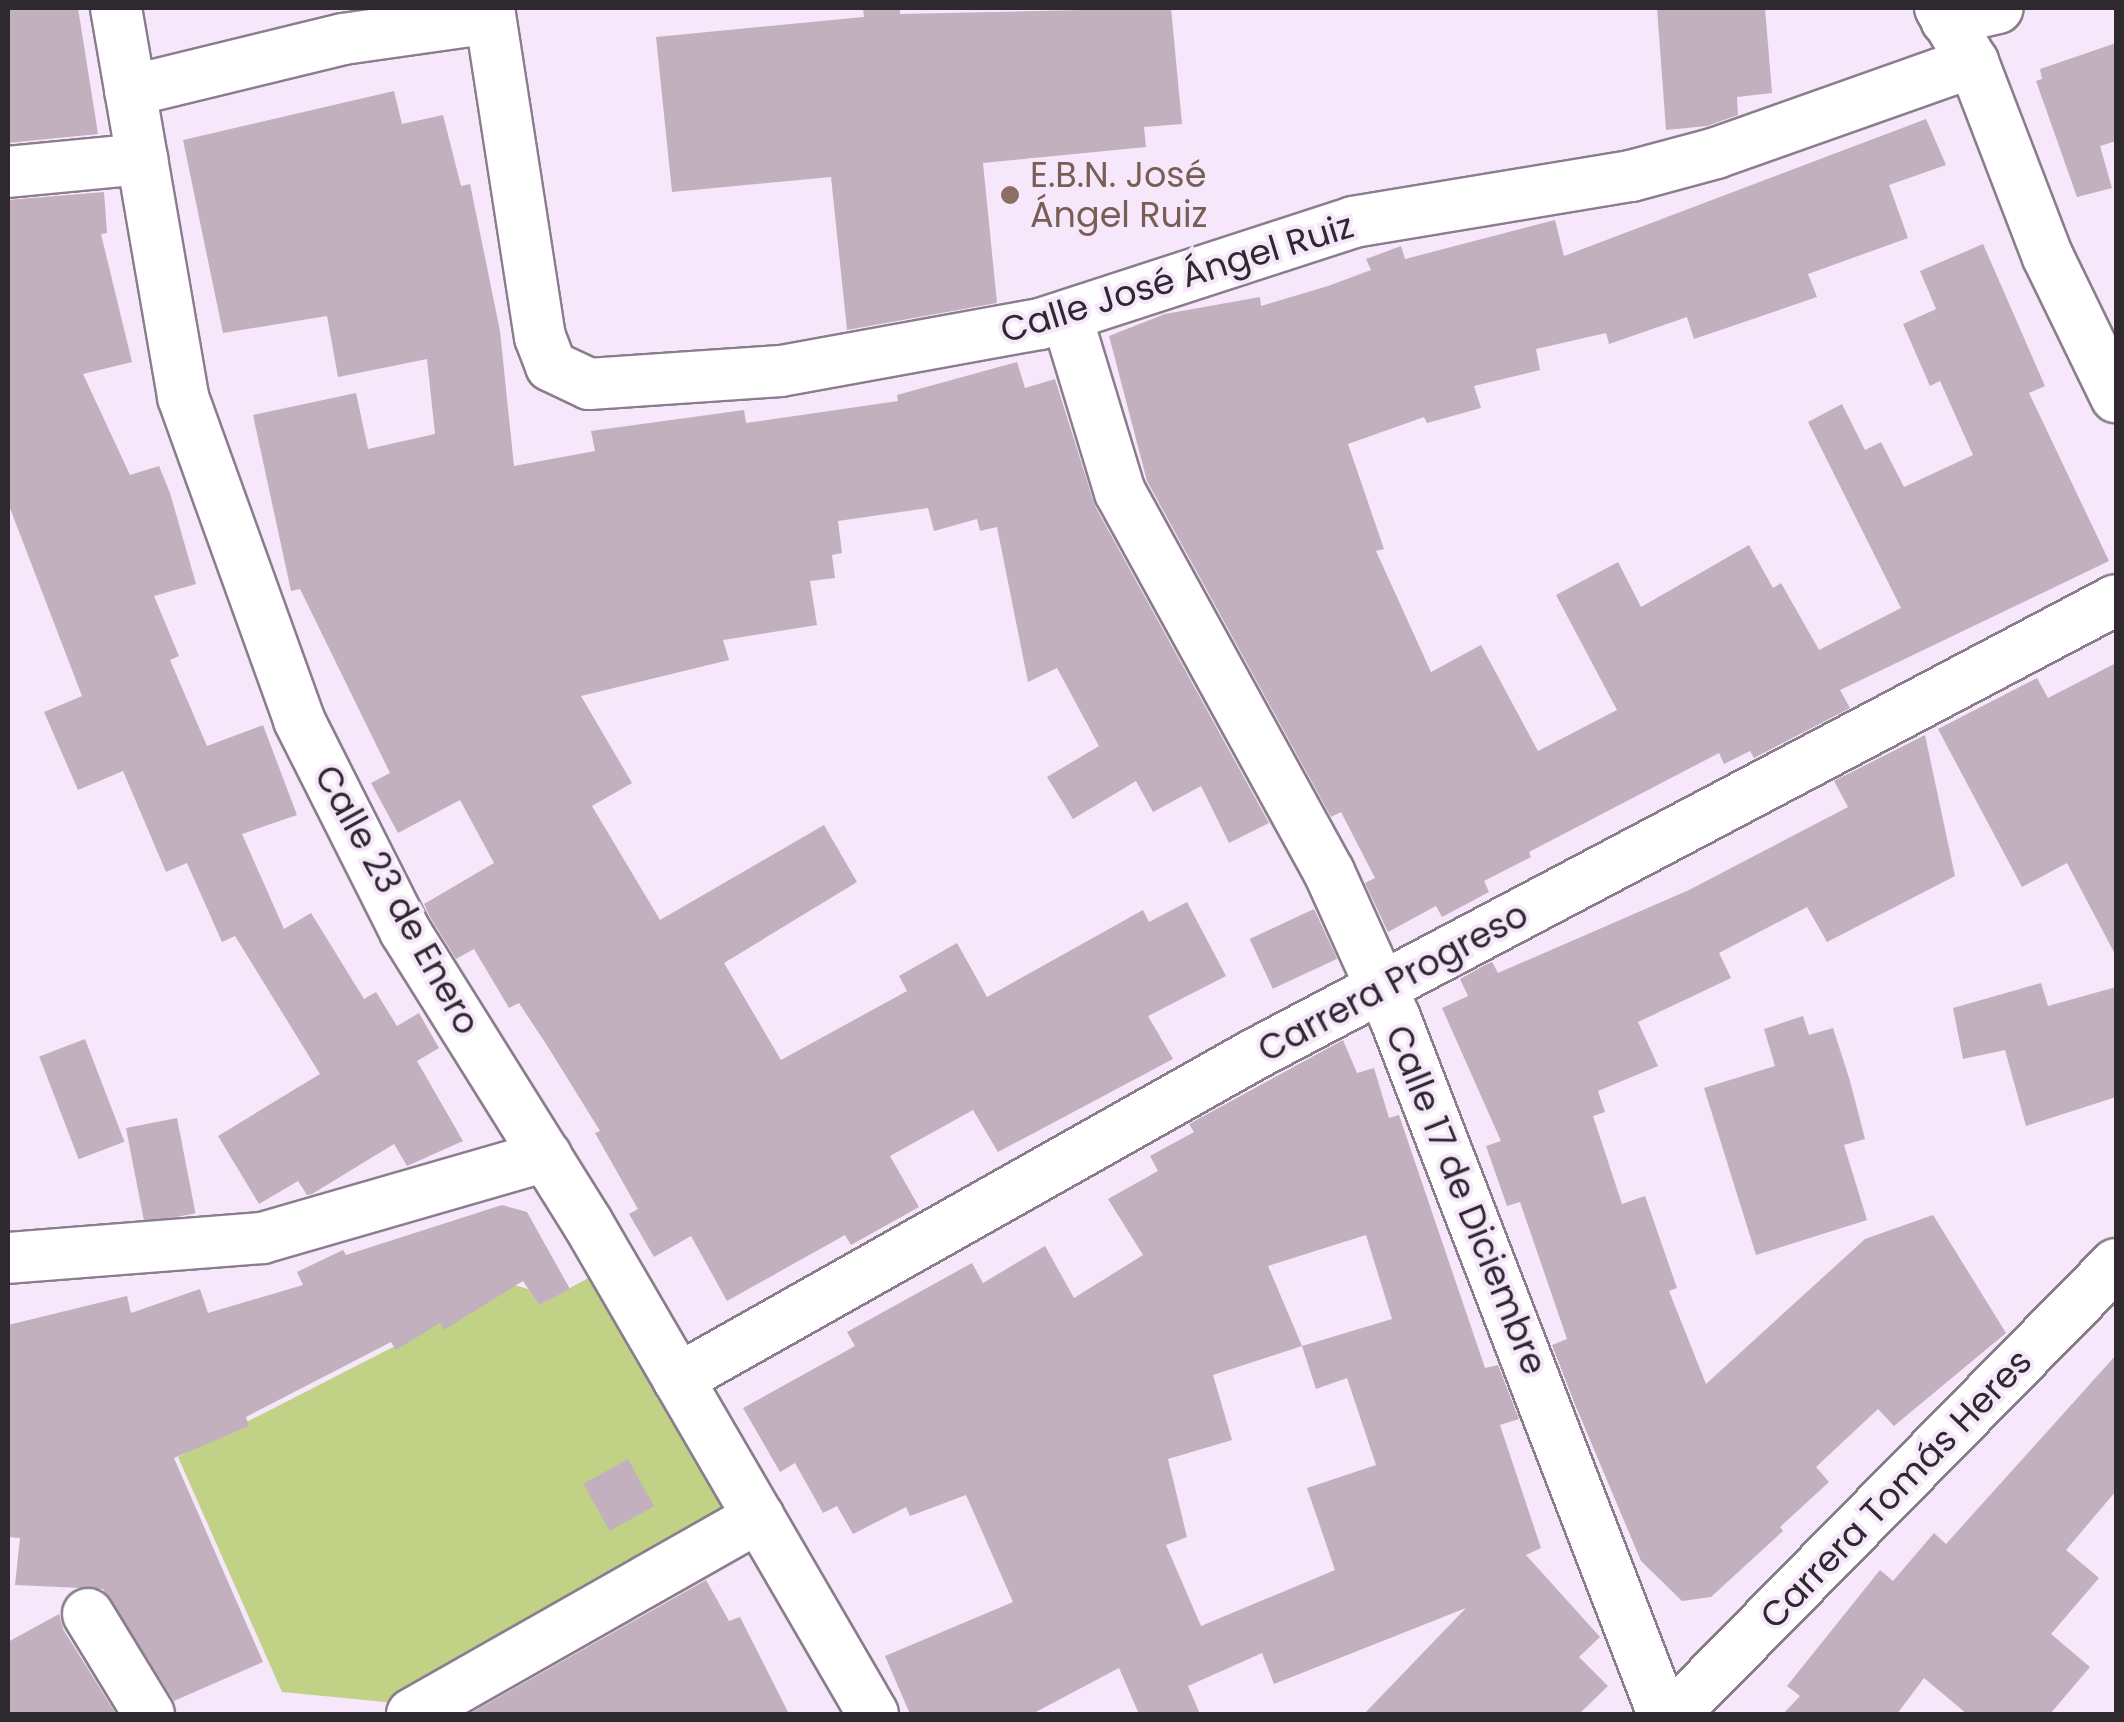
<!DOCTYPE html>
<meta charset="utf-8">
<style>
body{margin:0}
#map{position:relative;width:2124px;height:1722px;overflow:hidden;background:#f6e7fa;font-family:Poppins,sans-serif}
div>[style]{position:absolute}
.green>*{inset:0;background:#c1d286}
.building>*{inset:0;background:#c3b0be;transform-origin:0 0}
.roads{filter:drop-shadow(2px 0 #8b7d8e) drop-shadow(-2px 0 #8b7d8e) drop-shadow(0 2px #8b7d8e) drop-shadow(0 -2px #8b7d8e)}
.street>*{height:50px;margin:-25px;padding:0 25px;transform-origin:25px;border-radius:25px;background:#fff}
.dots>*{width:28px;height:28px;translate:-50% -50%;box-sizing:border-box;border:5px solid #f6e7fa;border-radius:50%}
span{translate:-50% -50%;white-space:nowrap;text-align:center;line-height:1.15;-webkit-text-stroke:8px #f6e7fa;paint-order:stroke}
.education-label{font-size:35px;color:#785e54}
.left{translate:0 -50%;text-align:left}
.street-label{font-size:35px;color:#2e282f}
.frame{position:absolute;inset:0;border:10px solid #2e282f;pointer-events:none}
</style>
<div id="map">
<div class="green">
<i style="clip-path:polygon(612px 1265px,759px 1517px,396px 1703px,282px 1692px,178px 1457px,440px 1323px,444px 1329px,504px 1282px,528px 1289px,539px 1305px)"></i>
</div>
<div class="building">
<i style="clip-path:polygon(8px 8px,78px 8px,98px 134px,8px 143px)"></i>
<i style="clip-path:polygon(863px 8px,900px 8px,900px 14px,1171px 8px,1182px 124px,1144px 127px,1146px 147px,983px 163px,997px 303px,847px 330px,831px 177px,672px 192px,656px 37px,864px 17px)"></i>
<i style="clip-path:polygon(1657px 8px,1765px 8px,1772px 93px,1737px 97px,1738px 115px,1707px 126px,1666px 130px)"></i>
<i style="clip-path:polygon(2116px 43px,2116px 141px,2100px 146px,2112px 188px,2077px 197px,2036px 81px,2042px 79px,2040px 69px)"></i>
<i style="clip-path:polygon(394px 91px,402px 124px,443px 115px,461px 186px,470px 184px,500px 331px,514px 466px,595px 451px,591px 431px,744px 410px,746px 423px,898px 401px,897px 395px,1017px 362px,1025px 388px,1055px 379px,1095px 506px,1269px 823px,1229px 843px,1201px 786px,1153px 812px,1136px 781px,1073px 819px,1047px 777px,1099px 746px,1057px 668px,1028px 682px,997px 527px,980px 531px,977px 519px,934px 531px,928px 508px,838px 521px,842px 553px,832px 555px,835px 578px,810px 581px,817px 625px,723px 640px,729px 660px,581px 696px,632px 783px,592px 806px,660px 920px,824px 825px,857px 882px,724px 963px,781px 1060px,907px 991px,899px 976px,957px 943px,987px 997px,1143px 910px,1149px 922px,1187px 902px,1226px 976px,1148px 1016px,1173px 1059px,998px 1152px,973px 1110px,890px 1156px,919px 1207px,851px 1245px,845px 1235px,727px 1301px,691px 1236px,654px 1257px,629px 1214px,638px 1209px,595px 1133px,600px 1131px,548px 1047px,519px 1003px,509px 1008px,474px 949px,456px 959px,430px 917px,424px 904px,494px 863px,460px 800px,398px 833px,371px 783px,390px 773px,300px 589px,291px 591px,253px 415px,356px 393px,368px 449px,435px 434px,427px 359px,338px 377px,327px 316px,223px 333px,183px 140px)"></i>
<i style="clip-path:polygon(1926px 119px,1946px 165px,1889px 185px,1908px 238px,1808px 274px,1817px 297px,1694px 339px,1687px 317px,1609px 344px,1606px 333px,1536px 349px,1540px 370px,1474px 386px,1481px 408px,1427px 423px,1424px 417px,1348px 444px,1384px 549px,1376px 551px,1431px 672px,1481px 645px,1538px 751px,1617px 710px,1556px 595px,1618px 562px,1641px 607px,1749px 545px,1773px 588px,1781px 583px,1819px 650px,1901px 608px,1808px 422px,1842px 404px,1865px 450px,1881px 442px,1904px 487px,1973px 455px,1940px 381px,1930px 386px,1903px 324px,1936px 309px,1920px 271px,1983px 244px,2045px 386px,2029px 393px,2109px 561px,1840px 690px,1850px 708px,1754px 758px,1750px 751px,1724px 764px,1719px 753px,1529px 852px,1531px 857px,1484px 881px,1489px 892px,1442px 917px,1436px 906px,1388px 932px,1365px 883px,1375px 878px,1341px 812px,1331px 817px,1147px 481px,1109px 336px,1165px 314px,1260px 297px,1261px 306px,1328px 286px,1371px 270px,1366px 259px,1401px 246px,1405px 259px,1555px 220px,1564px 256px)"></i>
<i style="clip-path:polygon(104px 192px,107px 233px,101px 234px,132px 362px,83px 374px,130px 475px,159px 466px,170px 493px,196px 584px,154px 596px,179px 656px,170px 660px,207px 746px,263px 725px,297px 815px,242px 834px,284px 929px,311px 913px,364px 999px,376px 992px,397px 1026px,419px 1013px,439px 1048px,417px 1061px,463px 1141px,407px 1166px,394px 1144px,312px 1194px,307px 1195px,298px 1181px,259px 1204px,218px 1136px,320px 1074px,235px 936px,222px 942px,187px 863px,166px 872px,123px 771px,78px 790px,44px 712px,82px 696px,8px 503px,8px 200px)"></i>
<i style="clip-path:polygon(2116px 663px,2116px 956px,2067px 863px,2022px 887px,1938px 729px,2037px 678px,2048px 698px)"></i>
<i style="clip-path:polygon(1925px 735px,1955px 876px,1827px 942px,1807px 907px,1719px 953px,1731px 978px,1638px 1022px,1658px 1066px,1598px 1091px,1605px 1112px,1593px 1116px,1622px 1204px,1645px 1196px,1677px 1288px,1669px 1291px,1706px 1384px,1865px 1239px,1933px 1215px,2006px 1333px,1894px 1426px,1878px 1409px,1816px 1467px,1829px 1482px,1780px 1527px,1783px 1531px,1711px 1597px,1682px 1601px,1641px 1561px,1574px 1402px,1552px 1345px,1567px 1339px,1542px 1266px,1520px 1202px,1507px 1206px,1486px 1146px,1501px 1141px,1442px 1008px,1468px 996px,1460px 979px,1485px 965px,1492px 962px,1498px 973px,1689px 890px,1848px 807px,1834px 781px)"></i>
<i style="left:1314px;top:909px;width:55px;height:71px;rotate:65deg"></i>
<i style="clip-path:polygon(2041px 983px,2048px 1006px,2116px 987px,2116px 1097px,2026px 1126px,2005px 1050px,1963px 1059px,1953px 1008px)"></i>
<i style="clip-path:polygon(1803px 1016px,1809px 1035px,1833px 1028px,1850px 1081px,1865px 1139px,1844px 1145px,1867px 1220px,1756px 1255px,1704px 1088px,1775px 1066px,1764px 1029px)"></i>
<i style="left:85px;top:1039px;width:110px;height:49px;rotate:69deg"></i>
<i style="clip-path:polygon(evenodd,1343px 1040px,1357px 1073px,1374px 1068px,1389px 1118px,1399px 1115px,1485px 1368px,1498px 1365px,1519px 1419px,1500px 1425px,1541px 1548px,1526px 1555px,1600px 1637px,1579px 1657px,1608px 1686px,1579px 1714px,1364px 1714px,1466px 1608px,1274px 1684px,1262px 1653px,1188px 1686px,1200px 1714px,1139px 1714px,1119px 1668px,1032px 1714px,910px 1714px,885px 1656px,1013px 1602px,966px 1495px,910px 1516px,906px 1507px,853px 1534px,837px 1506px,823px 1513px,795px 1463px,780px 1472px,743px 1408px,855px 1346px,847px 1332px,972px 1263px,983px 1283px,1045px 1246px,1074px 1298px,1143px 1255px,1108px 1199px,1158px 1171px,1150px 1156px,1194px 1132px,1189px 1124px,1343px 1040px,1366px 1235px,1392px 1319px,1302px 1346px,1268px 1266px,1366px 1235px,1343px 1040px,1302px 1346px,1316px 1389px,1347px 1378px,1376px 1465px,1307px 1488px,1335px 1570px,1201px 1626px,1166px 1545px,1187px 1537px,1168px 1459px,1232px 1440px,1213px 1375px,1302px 1346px)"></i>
<i style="left:177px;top:1118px;width:97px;height:52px;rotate:79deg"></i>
<i style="clip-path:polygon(502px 1205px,527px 1212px,570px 1289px,539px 1305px,523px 1281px,444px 1330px,440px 1323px,396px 1350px,391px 1342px,246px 1417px,249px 1426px,174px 1458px,263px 1662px,174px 1701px,103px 1589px,15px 1585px,20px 1538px,8px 1537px,8px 1325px,127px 1296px,131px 1313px,200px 1289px,208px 1313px,303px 1285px,297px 1272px,343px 1250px,346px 1255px)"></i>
<i style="clip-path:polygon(2116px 1355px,2116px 1491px,2066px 1550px,2099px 1578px,2051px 1634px,2090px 1667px,2050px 1714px,1967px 1714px,1924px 1678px,1897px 1714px,1783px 1714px,1800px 1696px,1787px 1686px,1880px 1570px,1893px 1581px,1934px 1533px,1946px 1544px)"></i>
<i style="left:628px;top:1459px;width:54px;height:51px;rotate:61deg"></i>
<i style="clip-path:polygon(706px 1580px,729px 1621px,740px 1617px,789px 1714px,469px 1714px)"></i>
<i style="clip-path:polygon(59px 1614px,63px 1629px,116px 1714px,8px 1714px,8px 1642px)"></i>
</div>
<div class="roads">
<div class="street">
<i style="left:116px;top:8px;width:395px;rotate:80.2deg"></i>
<i style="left:183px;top:397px;width:343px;rotate:70.2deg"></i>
<i style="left:299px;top:720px;width:236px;rotate:63.3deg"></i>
<i style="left:405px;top:931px;width:343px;rotate:58deg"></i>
<i style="left:587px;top:1222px;width:569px;rotate:59.83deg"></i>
<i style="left:489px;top:8px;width:333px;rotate:81.2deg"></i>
<i style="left:540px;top:337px;width:31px;rotate:69deg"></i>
<i style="left:551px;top:366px;width:42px;rotate:25.3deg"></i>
<i style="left:589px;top:384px;width:192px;rotate:-3.9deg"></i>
<i style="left:781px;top:371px;width:263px;rotate:-10.3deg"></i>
<i style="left:1040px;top:324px;width:329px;rotate:-18deg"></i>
<i style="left:1353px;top:222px;width:282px;rotate:-9.4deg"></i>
<i style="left:1631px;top:176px;width:88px;rotate:-15.1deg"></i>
<i style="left:1716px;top:153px;width:273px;rotate:-19.5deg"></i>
<i style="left:1940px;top:8px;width:63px;rotate:58.6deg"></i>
<i style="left:1973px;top:62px;width:209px;rotate:69deg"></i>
<i style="left:2048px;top:257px;width:156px;rotate:64.1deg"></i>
<i style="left:1946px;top:20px;width:53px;rotate:-13deg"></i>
<i style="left:130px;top:91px;width:219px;rotate:-13.7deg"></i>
<i style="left:343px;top:39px;width:148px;rotate:-8.1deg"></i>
<i style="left:8px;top:172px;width:135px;rotate:-5.5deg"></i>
<i style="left:1067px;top:318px;width:182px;rotate:73.1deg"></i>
<i style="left:1120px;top:492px;width:434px;rotate:61.2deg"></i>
<i style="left:1329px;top:872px;width:160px;rotate:65.7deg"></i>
<i style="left:1395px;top:1018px;width:746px;rotate:68.94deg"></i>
<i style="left:8px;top:1258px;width:255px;rotate:-4.5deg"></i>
<i style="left:262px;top:1238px;width:296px;rotate:-16.1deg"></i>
<i style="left:678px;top:1379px;width:662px;rotate:-29.39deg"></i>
<i style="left:1255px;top:1054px;width:973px;rotate:-27.8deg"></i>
<i style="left:88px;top:1614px;width:117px;rotate:58.6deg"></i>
<i style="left:412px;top:1714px;width:399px;rotate:-29.6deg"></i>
<i style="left:1674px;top:1714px;width:631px;rotate:-45.51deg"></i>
</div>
</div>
<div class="dots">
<i style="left:1010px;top:195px;background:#8d6e63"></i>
</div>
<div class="education-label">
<span class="left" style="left:1030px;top:195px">E.B.N. José<br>Ángel Ruiz</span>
</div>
<div class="street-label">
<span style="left:1177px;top:278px;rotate:-17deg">Calle José Ángel Ruiz</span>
<span style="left:397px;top:900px;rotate:61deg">Calle 23 de Enero</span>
<span style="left:1393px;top:982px;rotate:-28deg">Carrera Progreso</span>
<span style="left:1466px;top:1200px;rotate:68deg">Calle 17 de Diciembre</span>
<span style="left:1896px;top:1489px;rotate:-46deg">Carrera Tomás Heres</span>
</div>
<div class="frame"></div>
</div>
